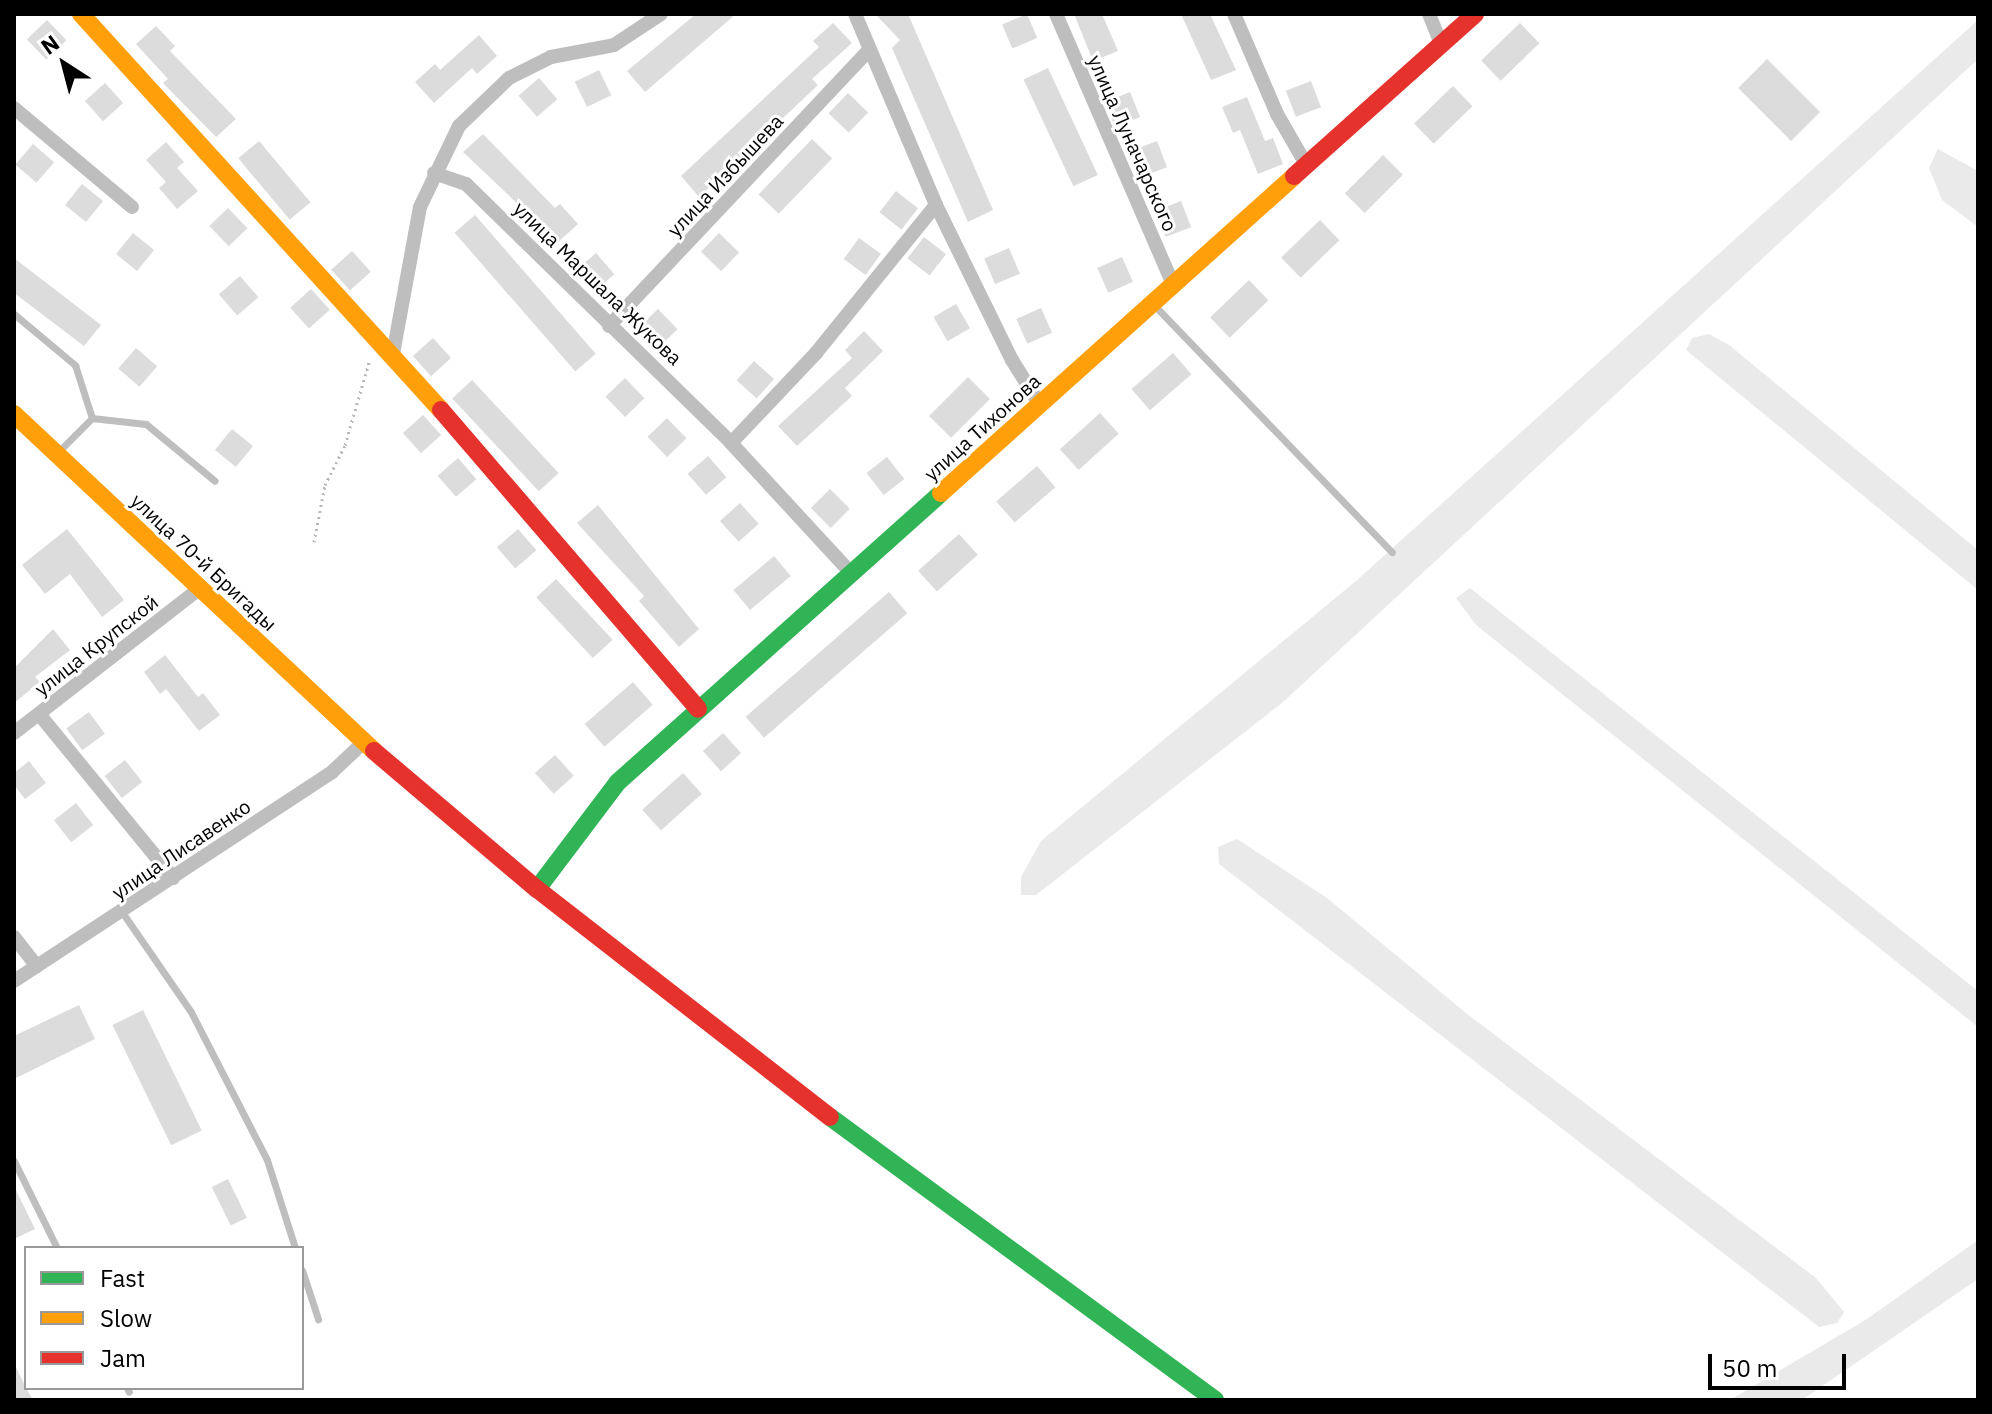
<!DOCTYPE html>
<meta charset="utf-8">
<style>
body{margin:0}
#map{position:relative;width:1992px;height:1414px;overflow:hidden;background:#fff;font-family:"IBM Plex Sans",sans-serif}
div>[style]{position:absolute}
.green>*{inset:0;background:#eaeaea}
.building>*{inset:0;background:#dcdcdc;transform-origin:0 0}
.path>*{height:3px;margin-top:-1.5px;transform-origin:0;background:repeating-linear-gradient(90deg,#b8b8b8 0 2px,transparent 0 6px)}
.lane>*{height:7px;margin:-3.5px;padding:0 3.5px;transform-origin:3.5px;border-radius:3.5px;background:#bebebe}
.street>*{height:14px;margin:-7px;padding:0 7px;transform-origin:7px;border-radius:7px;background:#bebebe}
.fast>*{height:18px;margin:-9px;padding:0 9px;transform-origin:9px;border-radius:9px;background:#30b455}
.slow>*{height:18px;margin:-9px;padding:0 9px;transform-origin:9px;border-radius:9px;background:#ff9f0a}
.jam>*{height:18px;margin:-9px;padding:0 9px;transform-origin:9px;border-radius:9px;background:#e5322d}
span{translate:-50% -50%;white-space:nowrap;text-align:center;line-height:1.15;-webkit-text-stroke:6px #fff;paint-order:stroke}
.street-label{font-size:20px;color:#000}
.frame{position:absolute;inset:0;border:16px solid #000;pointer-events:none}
.legend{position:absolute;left:24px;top:1246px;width:280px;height:144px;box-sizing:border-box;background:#fff;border:2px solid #999;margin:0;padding:10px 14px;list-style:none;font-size:24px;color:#000}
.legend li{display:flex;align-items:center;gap:16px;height:40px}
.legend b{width:40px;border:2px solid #999}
.north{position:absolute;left:24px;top:24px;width:80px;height:80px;-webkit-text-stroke:6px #fff;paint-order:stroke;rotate:324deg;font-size:22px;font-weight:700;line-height:32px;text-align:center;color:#000}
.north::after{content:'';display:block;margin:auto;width:28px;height:36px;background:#000;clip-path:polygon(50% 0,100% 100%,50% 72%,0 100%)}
.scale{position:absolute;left:1708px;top:1354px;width:138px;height:36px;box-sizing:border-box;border:4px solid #000;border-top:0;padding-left:10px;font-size:24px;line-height:28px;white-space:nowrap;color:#000;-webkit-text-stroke:6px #fff;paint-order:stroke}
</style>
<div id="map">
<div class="green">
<i style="clip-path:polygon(1978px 20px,1978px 59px,1282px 703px,1036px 895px,1021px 895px,1021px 877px,1041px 841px,1356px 581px)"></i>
<i style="clip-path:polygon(1938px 149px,1978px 171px,1978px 227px,1942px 200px,1929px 168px)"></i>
<i style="clip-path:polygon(1709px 334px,1729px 345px,1978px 550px,1978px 590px,1686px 350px,1692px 338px)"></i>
<i style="clip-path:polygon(1470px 588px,1978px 991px,1978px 1027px,1476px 625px,1456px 598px)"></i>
<i style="clip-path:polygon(1237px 839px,1327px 898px,1466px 1013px,1816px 1278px,1844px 1312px,1837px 1323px,1819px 1327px,1219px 864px,1218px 847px)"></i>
<i style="clip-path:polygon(1978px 1240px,1978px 1279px,1802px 1400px,1730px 1400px,1867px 1319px)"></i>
</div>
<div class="building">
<i style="clip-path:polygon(696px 14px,736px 14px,645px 92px,627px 71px)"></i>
<i style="clip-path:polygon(875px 14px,908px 14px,993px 210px,968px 222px,892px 48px,900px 40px)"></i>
<i style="left:1027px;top:14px;width:26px;height:27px;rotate:67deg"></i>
<i style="clip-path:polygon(1074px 14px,1102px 14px,1118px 51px,1093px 61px)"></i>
<i style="clip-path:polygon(1181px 14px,1210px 14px,1236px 70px,1211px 80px)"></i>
<i style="left:47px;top:20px;width:28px;height:28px;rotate:46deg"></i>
<i style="clip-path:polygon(833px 23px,852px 43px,812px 79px,818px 85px,699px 197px,681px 176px,819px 47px,813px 41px)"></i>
<i style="left:1520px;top:23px;width:28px;height:54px;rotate:46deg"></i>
<i style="clip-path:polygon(156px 26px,175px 46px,170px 51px,236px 119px,216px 137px,163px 83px,168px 79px,136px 44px)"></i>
<i style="clip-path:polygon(479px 35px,497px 56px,477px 74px,472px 68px,434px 103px,415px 82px,435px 64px,440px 70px)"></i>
<i style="left:1767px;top:59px;width:75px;height:41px;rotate:45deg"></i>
<i style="left:1048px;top:68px;width:118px;height:27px;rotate:65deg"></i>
<i style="left:599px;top:70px;width:28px;height:27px;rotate:64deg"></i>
<i style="left:539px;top:78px;width:28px;height:27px;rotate:49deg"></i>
<i style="left:1311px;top:81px;width:28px;height:27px;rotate:69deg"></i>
<i style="left:105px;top:83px;width:27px;height:27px;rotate:48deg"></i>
<i style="left:1453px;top:86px;width:28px;height:54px;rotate:46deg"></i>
<i style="left:1130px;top:92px;width:27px;height:27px;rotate:68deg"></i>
<i style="left:848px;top:93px;width:28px;height:28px;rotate:44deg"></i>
<i style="clip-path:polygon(1247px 97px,1265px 141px,1273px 138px,1283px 164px,1258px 174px,1240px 130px,1233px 133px,1222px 107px)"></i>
<i style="clip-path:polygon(483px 134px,555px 208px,560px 204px,578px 224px,558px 242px,463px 152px)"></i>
<i style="left:812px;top:139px;width:28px;height:77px;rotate:44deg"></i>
<i style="left:259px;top:141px;width:80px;height:27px;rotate:50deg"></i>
<i style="left:1157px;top:141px;width:28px;height:27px;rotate:69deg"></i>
<i style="clip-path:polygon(166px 142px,184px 162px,177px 168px,198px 191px,177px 209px,159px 188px,166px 182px,146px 160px)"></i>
<i style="left:33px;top:144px;width:28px;height:27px;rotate:41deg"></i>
<i style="left:1383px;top:155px;width:28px;height:54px;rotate:45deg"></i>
<i style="left:82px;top:184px;width:27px;height:27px;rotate:39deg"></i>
<i style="left:896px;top:191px;width:28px;height:27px;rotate:38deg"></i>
<i style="left:1181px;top:201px;width:28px;height:27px;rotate:69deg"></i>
<i style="left:228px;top:208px;width:28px;height:26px;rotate:46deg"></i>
<i style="left:475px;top:215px;width:184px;height:27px;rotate:49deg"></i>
<i style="left:1320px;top:220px;width:28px;height:54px;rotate:46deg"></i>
<i style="left:133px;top:233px;width:27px;height:27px;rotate:39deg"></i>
<i style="left:719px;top:233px;width:28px;height:26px;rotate:44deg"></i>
<i style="left:924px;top:237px;width:28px;height:27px;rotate:38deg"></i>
<i style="left:859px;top:238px;width:27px;height:26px;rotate:36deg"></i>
<i style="left:1009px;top:248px;width:28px;height:27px;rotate:67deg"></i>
<i style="left:352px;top:251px;width:28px;height:28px;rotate:48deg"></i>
<i style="left:596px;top:253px;width:28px;height:27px;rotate:49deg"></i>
<i style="left:1122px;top:257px;width:27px;height:27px;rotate:66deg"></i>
<i style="clip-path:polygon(14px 258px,101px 325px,84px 346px,14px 293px)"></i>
<i style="left:240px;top:276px;width:28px;height:28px;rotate:49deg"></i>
<i style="left:1249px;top:280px;width:28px;height:54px;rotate:46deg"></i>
<i style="left:311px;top:289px;width:28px;height:28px;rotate:48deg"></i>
<i style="left:956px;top:304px;width:28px;height:26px;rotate:60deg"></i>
<i style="left:1041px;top:308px;width:27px;height:27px;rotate:66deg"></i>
<i style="left:658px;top:309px;width:28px;height:27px;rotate:46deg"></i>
<i style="clip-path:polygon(864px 331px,883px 351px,845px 388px,852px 396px,797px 446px,778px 426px,852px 358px,845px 350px)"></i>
<i style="left:433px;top:338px;width:27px;height:27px;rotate:48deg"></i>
<i style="left:136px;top:348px;width:28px;height:27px;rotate:41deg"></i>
<i style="left:1173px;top:353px;width:28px;height:55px;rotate:49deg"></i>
<i style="left:754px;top:361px;width:27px;height:26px;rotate:42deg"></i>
<i style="left:968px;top:377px;width:31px;height:55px;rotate:45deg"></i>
<i style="left:625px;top:378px;width:28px;height:27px;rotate:46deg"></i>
<i style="left:472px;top:380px;width:127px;height:27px;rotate:47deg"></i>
<i style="left:1100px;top:413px;width:28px;height:54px;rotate:48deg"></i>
<i style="left:423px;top:415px;width:27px;height:27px;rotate:48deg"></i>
<i style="left:667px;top:418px;width:28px;height:27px;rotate:46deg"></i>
<i style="left:232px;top:429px;width:27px;height:27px;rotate:39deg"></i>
<i style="left:708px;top:456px;width:28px;height:27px;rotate:49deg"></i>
<i style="left:887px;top:457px;width:28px;height:26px;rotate:52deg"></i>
<i style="left:458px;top:458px;width:28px;height:27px;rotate:49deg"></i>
<i style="left:1037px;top:466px;width:28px;height:54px;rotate:49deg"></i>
<i style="left:830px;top:489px;width:28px;height:27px;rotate:45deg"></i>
<i style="left:740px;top:503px;width:28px;height:27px;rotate:48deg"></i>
<i style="clip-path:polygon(598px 505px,699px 629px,679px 647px,639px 601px,644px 596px,577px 523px)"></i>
<i style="clip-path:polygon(67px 529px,124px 600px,102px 617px,70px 574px,45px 594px,22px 565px)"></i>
<i style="left:518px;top:529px;width:28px;height:28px;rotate:49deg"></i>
<i style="left:959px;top:534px;width:28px;height:55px;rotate:48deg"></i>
<i style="left:774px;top:556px;width:26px;height:53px;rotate:50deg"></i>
<i style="left:556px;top:579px;width:83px;height:27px;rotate:47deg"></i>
<i style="left:889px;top:592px;width:28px;height:190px;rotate:49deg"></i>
<i style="clip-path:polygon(53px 629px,70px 650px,35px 677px,40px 682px,14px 703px,14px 668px)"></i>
<i style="clip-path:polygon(165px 655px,198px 697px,203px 693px,220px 715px,199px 731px,166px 689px,160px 694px,144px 672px)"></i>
<i style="left:633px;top:682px;width:30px;height:64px;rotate:49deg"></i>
<i style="left:89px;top:712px;width:27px;height:28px;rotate:54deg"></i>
<i style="left:723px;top:733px;width:27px;height:27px;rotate:48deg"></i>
<i style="left:555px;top:755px;width:28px;height:27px;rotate:48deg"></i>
<i style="left:125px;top:760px;width:28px;height:26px;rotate:52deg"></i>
<i style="clip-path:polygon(29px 761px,46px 783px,25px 799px,14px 785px,14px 773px)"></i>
<i style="left:683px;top:773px;width:28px;height:55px;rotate:48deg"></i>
<i style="left:76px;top:803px;width:28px;height:28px;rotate:52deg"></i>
<i style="clip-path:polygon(79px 1005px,95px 1039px,14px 1079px,14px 1036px)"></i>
<i style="left:143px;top:1010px;width:134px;height:34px;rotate:64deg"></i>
<i style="left:228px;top:1179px;width:43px;height:18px;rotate:64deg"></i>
<i style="clip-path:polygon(14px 1186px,35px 1229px,14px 1239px)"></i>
<i style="clip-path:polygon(14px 1363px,26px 1388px,33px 1400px,14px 1400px)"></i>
</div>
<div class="path">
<i style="left:314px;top:542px;width:58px;rotate:-79.1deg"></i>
<i style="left:325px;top:485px;width:45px;rotate:-63.4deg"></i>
<i style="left:345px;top:445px;width:90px;rotate:-73.8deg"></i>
</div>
<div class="lane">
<i style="left:1154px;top:305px;width:343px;rotate:46.1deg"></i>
<i style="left:14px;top:314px;width:80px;rotate:39.9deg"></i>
<i style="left:75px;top:365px;width:56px;rotate:72.2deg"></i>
<i style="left:92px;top:418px;width:54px;rotate:6.3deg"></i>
<i style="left:146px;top:424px;width:89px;rotate:39.6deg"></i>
<i style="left:57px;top:453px;width:49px;rotate:-45deg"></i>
<i style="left:122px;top:912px;width:121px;rotate:55.4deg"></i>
<i style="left:191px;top:1012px;width:166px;rotate:62.8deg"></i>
<i style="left:267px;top:1160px;width:92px;rotate:72.3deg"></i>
<i style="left:14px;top:1161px;width:97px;rotate:63.7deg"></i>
<i style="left:302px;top:1270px;width:52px;rotate:71.9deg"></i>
<i style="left:127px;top:1388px;width:4px;rotate:63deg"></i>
</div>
<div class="street">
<i style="left:855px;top:14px;width:207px;rotate:67deg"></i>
<i style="left:936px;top:205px;width:173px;rotate:63.9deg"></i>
<i style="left:1012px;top:360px;width:53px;rotate:58.1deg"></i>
<i style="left:1056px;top:14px;width:297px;rotate:66.6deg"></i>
<i style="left:1234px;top:14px;width:109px;rotate:66.7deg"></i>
<i style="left:1277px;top:114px;width:60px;rotate:60deg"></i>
<i style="left:1429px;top:14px;width:32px;rotate:68deg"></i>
<i style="left:14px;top:108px;width:154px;rotate:40deg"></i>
<i style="left:434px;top:173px;width:34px;rotate:19deg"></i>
<i style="left:466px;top:184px;width:371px;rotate:44.3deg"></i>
<i style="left:731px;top:443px;width:177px;rotate:47.3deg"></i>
<i style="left:609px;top:326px;width:379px;rotate:-46.7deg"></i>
<i style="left:393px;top:354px;width:149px;rotate:-79.6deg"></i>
<i style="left:420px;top:207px;width:90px;rotate:-64.3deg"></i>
<i style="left:459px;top:126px;width:69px;rotate:-43.8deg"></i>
<i style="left:509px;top:78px;width:47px;rotate:-26.6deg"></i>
<i style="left:551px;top:57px;width:64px;rotate:-10.8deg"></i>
<i style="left:614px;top:45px;width:56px;rotate:-33.4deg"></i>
<i style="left:731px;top:443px;width:124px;rotate:-46.6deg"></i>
<i style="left:816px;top:353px;width:191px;rotate:-51deg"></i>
<i style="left:39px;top:714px;width:212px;rotate:50.7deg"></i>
<i style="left:14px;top:733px;width:236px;rotate:-37.9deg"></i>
<i style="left:14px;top:937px;width:37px;rotate:52deg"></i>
<i style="left:14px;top:981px;width:381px;rotate:-33.3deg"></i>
<i style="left:332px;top:772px;width:44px;rotate:-43.2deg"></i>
</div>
<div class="fast">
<i style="left:537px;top:889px;width:134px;rotate:-52.9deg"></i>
<i style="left:618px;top:782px;width:433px;rotate:-41.8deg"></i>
<i style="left:830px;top:1117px;width:478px;rotate:36.3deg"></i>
</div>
<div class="slow">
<i style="left:81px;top:14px;width:535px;rotate:47.73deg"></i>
<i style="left:14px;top:414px;width:493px;rotate:43.1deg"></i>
<i style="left:941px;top:493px;width:474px;rotate:-41.9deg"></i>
</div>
<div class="jam">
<i style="left:1294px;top:176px;width:243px;rotate:-41.8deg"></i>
<i style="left:441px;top:410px;width:394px;rotate:49.3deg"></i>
<i style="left:374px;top:751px;width:214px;rotate:40.3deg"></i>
<i style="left:537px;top:889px;width:371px;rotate:37.9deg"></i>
</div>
<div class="street-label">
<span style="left:1133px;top:143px;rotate:66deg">улица Луначарского</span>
<span style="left:725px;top:175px;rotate:-47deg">улица Избышева</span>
<span style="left:598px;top:283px;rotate:44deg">улица Маршала Жукова</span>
<span style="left:982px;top:427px;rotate:-42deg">улица Тихонова</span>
<span style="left:204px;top:562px;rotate:43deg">улица 70-й Бригады</span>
<span style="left:96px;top:645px;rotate:-38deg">улица Крупской</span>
<span style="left:181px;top:849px;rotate:-34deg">улица Лисавенко</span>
</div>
<div class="frame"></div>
<ul class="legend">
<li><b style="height:10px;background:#30b455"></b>Fast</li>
<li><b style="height:10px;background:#ff9f0a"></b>Slow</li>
<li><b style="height:10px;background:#e5322d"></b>Jam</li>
</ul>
<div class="north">N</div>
<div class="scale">50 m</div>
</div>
